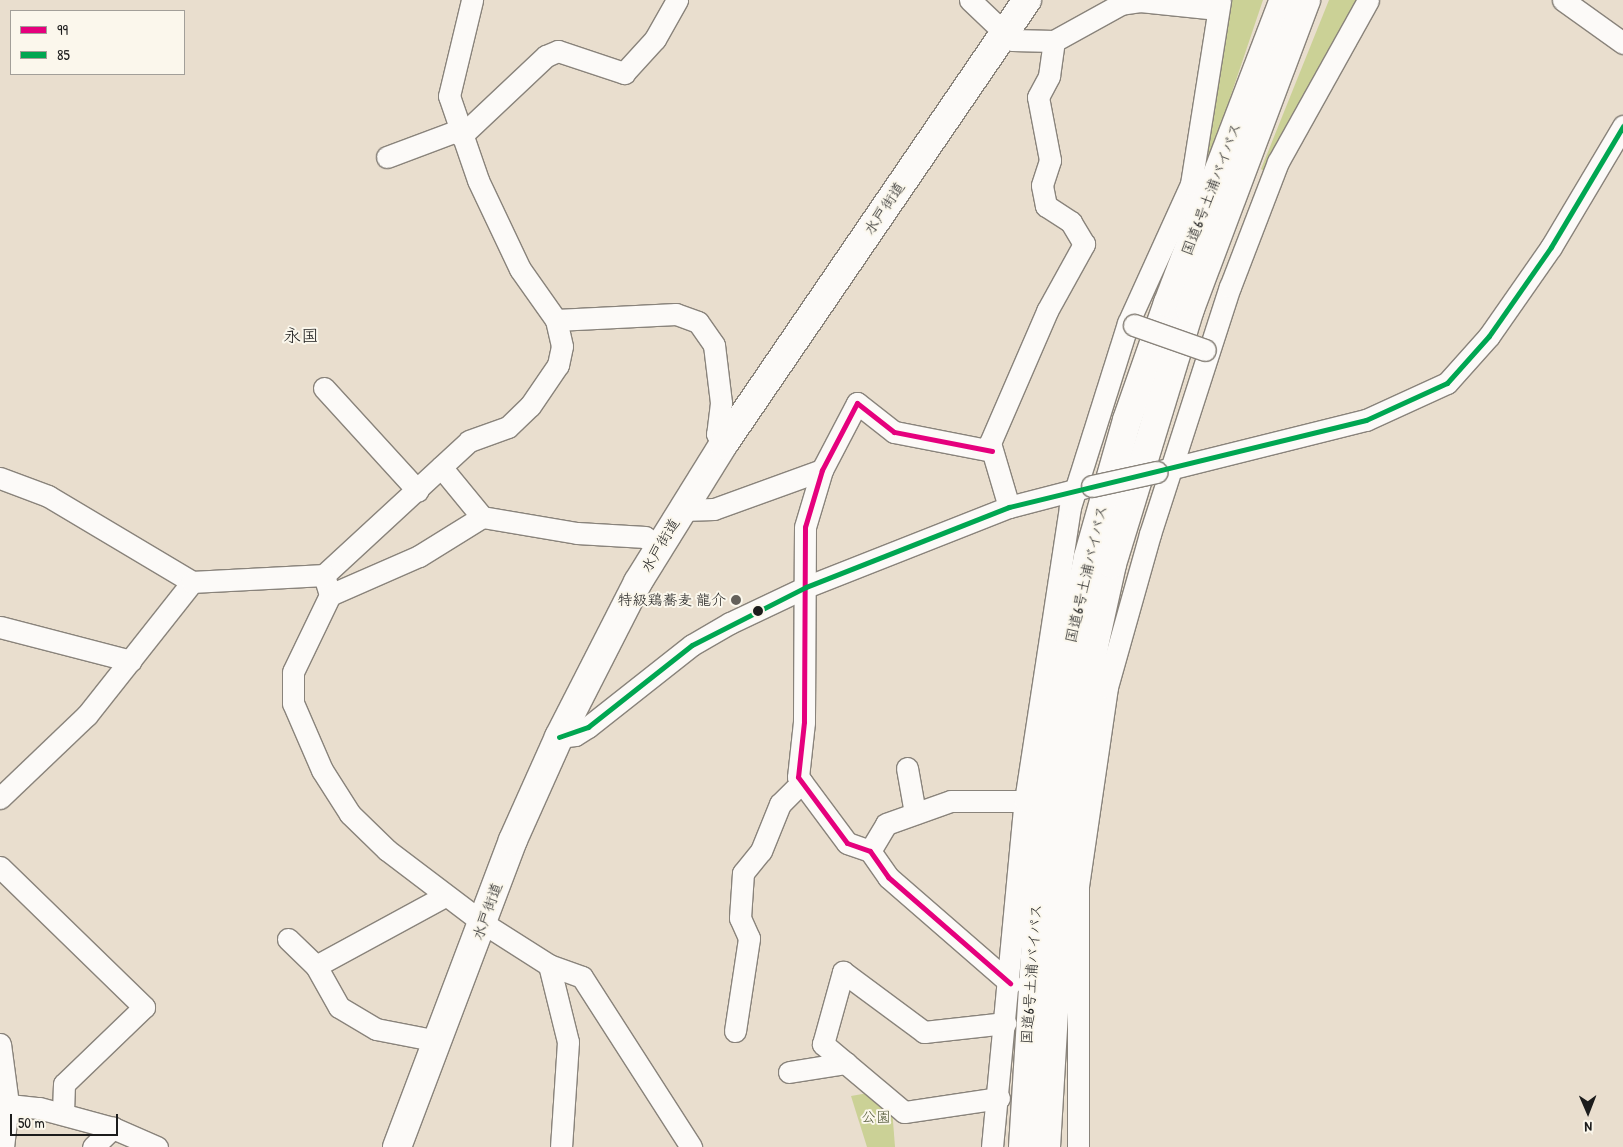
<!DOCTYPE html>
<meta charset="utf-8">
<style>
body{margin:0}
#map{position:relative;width:1623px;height:1147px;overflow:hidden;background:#e9dece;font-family:"Patrick Hand","Klee One",sans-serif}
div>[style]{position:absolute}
.green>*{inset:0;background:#cbd196}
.roads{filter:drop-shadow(1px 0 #89837b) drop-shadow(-1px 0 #89837b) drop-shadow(0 1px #89837b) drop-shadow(0 -1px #89837b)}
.minor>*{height:21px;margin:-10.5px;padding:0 10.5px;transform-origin:10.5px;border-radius:10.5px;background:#fcfaf8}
.highway>*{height:28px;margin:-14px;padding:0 14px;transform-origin:14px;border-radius:14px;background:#fcfaf8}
.bridges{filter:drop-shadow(1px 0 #89837b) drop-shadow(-1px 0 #89837b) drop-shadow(0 1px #89837b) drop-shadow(0 -1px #89837b)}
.minor-bridge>*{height:21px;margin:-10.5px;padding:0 10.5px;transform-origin:10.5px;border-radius:10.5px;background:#fcfaf8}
.bus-1>*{height:5px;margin:-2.5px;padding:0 2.5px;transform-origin:2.5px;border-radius:2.5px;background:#e5007d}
.bus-2>*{height:5px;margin:-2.5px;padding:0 2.5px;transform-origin:2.5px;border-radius:2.5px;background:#00a651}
.dots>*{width:14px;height:14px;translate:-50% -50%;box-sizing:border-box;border:2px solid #fbf7ec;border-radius:50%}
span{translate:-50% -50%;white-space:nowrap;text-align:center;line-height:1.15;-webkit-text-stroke:4px #fbf7ec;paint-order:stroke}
.street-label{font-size:15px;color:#1c1c1c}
.poi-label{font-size:15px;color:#1c1c1c}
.right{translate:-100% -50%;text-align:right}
.park-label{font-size:15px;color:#515837}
.quarter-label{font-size:18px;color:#1c1c1c}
.legend{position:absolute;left:10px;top:10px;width:175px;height:65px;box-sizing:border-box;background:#fbf7ec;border:1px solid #a29f99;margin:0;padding:6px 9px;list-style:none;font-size:15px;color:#1c1c1c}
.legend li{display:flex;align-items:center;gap:10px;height:25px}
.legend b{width:25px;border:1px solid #a29f99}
.north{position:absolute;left:1563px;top:1087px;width:50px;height:50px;-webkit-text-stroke:4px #fbf7ec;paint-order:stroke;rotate:179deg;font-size:14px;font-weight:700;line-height:20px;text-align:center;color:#1c1c1c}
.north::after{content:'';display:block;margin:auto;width:18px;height:22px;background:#1c1c1c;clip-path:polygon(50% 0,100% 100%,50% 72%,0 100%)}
.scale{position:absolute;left:10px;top:1114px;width:108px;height:22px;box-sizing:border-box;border:2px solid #1c1c1c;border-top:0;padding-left:6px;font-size:15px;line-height:18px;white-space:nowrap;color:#1c1c1c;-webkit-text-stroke:4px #fbf7ec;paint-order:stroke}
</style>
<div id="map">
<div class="green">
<i style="clip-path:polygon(1230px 0,1263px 0,1199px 190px)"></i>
<i style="clip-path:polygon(1329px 0,1357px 0,1265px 172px,1261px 169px)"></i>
<i style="clip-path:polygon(874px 1092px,892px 1108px,895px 1147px,867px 1147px,851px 1096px)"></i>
</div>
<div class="roads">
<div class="minor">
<i style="left:970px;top:0;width:58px;rotate:43.6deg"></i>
<i style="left:1012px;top:40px;width:42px;rotate:1.4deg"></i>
<i style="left:1563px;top:0;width:74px;rotate:35.6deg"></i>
<i style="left:461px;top:136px;width:117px;rotate:-43.3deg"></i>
<i style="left:546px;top:56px;width:13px;rotate:-23deg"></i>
<i style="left:558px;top:51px;width:70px;rotate:18.4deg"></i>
<i style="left:624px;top:73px;width:46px;rotate:-47.6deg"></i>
<i style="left:655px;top:39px;width:45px;rotate:-60.6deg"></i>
<i style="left:387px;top:157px;width:77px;rotate:-20.6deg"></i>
<i style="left:556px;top:320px;width:120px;rotate:-2.9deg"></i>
<i style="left:676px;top:314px;width:23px;rotate:20deg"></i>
<i style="left:698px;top:322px;width:28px;rotate:55deg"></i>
<i style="left:714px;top:345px;width:58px;rotate:83.1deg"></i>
<i style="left:721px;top:403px;width:31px;rotate:97deg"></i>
<i style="left:717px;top:434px;width:13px;rotate:61deg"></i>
<i style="left:324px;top:388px;width:139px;rotate:47.6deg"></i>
<i style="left:992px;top:451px;width:100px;rotate:-169deg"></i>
<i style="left:894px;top:432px;width:47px;rotate:-141.9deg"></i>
<i style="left:857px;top:403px;width:76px;rotate:117.6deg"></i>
<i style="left:822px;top:470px;width:59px;rotate:106.6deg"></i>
<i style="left:805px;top:527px;width:195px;rotate:90.3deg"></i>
<i style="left:804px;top:722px;width:55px;rotate:96.2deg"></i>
<i style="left:798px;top:777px;width:82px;rotate:53.4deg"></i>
<i style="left:847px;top:843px;width:24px;rotate:19deg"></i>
<i style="left:870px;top:851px;width:32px;rotate:55deg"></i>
<i style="left:888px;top:877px;width:162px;rotate:41deg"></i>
<i style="left:441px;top:467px;width:65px;rotate:50.6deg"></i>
<i style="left:1161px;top:471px;width:211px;rotate:-14deg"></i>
<i style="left:1366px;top:420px;width:89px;rotate:-24.6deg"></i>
<i style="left:1447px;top:383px;width:63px;rotate:-48.2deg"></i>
<i style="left:1489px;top:336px;width:108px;rotate:-55.1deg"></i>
<i style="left:1551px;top:247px;width:141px;rotate:-59.2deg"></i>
<i style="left:0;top:478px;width:51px;rotate:20.6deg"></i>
<i style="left:48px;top:496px;width:168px;rotate:30.8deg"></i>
<i style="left:1009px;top:507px;width:67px;rotate:-106.5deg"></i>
<i style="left:990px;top:443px;width:144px;rotate:-66.6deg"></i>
<i style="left:1047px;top:311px;width:77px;rotate:-61.1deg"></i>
<i style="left:1084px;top:244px;width:26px;rotate:-121deg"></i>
<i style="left:1071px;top:222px;width:30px;rotate:-147deg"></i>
<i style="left:1046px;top:206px;width:21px;rotate:-101deg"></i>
<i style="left:1042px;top:185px;width:26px;rotate:-72deg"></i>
<i style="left:1050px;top:160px;width:64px;rotate:-100.8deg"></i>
<i style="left:1038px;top:97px;width:24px;rotate:-62deg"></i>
<i style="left:1049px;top:76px;width:35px;rotate:-82deg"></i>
<i style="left:1054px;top:41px;width:77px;rotate:-28.9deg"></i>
<i style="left:1121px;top:4px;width:19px;rotate:-9deg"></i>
<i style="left:1140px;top:1px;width:78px;rotate:5.9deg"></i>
<i style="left:682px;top:510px;width:32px;rotate:-2deg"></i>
<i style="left:714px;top:509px;width:115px;rotate:-19.9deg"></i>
<i style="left:658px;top:547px;width:16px;rotate:-142deg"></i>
<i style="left:645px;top:537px;width:68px;rotate:-176.6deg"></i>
<i style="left:577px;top:533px;width:96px;rotate:-170.4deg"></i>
<i style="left:482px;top:517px;width:74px;rotate:148.2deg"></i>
<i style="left:419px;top:556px;width:97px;rotate:156.3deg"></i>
<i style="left:330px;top:595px;width:85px;rotate:115.7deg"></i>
<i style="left:293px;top:672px;width:31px;rotate:90deg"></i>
<i style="left:293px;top:703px;width:73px;rotate:66.6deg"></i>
<i style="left:322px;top:770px;width:52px;rotate:57.5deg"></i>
<i style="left:350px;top:814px;width:52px;rotate:44.2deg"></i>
<i style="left:387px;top:850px;width:121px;rotate:37.2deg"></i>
<i style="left:483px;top:923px;width:78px;rotate:32.5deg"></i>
<i style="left:549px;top:965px;width:35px;rotate:20deg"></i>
<i style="left:582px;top:977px;width:202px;rotate:57.3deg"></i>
<i style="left:330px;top:595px;width:21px;rotate:-107deg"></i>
<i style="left:324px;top:575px;width:197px;rotate:-42.7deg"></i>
<i style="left:469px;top:441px;width:41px;rotate:-19.7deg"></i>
<i style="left:508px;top:427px;width:30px;rotate:-44deg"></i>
<i style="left:530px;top:406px;width:50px;rotate:-55.7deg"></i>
<i style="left:558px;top:365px;width:19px;rotate:-78deg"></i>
<i style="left:562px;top:346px;width:27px;rotate:-103deg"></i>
<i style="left:556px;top:320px;width:62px;rotate:-125.2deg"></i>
<i style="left:520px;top:269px;width:98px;rotate:-115.3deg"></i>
<i style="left:478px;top:180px;width:89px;rotate:-109deg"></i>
<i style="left:449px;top:96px;width:99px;rotate:-76.5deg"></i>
<i style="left:0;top:627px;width:135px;rotate:14.5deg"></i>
<i style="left:559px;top:737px;width:16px;rotate:-7deg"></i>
<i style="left:575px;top:735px;width:15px;rotate:-32deg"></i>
<i style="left:588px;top:727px;width:132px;rotate:-38.3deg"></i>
<i style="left:692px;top:645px;width:44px;rotate:-30.1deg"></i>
<i style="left:730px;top:623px;width:84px;rotate:-25.3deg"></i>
<i style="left:806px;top:587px;width:218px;rotate:-21.5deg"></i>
<i style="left:1009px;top:507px;width:80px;rotate:-14.6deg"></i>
<i style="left:907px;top:768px;width:46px;rotate:79.9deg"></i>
<i style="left:0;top:798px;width:120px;rotate:-43.7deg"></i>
<i style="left:87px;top:715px;width:169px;rotate:-51.7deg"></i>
<i style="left:192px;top:582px;width:132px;rotate:-3deg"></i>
<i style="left:870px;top:851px;width:31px;rotate:-59deg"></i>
<i style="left:886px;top:824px;width:69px;rotate:-19.5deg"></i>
<i style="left:951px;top:801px;width:74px"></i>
<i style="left:0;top:867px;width:201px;rotate:44.2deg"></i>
<i style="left:144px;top:1007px;width:111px;rotate:136.1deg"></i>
<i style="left:64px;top:1084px;width:30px;rotate:92deg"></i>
<i style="left:288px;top:939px;width:39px;rotate:44deg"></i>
<i style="left:316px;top:966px;width:47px;rotate:60.7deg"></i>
<i style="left:339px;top:1007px;width:43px;rotate:30.7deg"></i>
<i style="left:376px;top:1029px;width:63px;rotate:11deg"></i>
<i style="left:549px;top:965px;width:79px;rotate:76.1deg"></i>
<i style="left:568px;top:1042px;width:105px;rotate:93.8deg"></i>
<i style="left:316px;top:966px;width:145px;rotate:-28.5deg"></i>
<i style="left:735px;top:1031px;width:94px;rotate:-81.4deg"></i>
<i style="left:749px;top:938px;width:22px;rotate:-114deg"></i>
<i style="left:740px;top:918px;width:45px;rotate:-86.2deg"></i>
<i style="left:743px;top:873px;width:28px;rotate:-51deg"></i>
<i style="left:761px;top:851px;width:51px;rotate:-68deg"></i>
<i style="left:780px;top:804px;width:31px;rotate:-45deg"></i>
<i style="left:0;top:1044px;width:61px;rotate:82.4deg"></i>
<i style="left:8px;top:1104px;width:43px;rotate:96.6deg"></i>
<i style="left:789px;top:1072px;width:58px;rotate:-9deg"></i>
<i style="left:999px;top:1098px;width:96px;rotate:171.6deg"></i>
<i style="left:904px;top:1112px;width:106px;rotate:-140deg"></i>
<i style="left:823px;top:1044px;width:75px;rotate:-74.5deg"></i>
<i style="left:843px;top:972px;width:101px;rotate:36.5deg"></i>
<i style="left:924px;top:1032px;width:82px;rotate:-6.3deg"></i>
<i style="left:0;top:1104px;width:39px;rotate:6deg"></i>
<i style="left:39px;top:1108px;width:77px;rotate:15.1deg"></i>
<i style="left:113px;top:1128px;width:48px;rotate:23.4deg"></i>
<i style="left:93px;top:1147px;width:28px;rotate:-44deg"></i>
<i style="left:992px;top:1147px;width:348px;rotate:-84.6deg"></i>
<i style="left:1025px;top:801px;width:297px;rotate:-81.3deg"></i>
<i style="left:1070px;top:507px;width:193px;rotate:-72.5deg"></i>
<i style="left:1128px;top:323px;width:153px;rotate:-65.6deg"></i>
<i style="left:1191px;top:184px;width:186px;rotate:-81deg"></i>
<i style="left:1078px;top:1147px;width:261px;rotate:-90deg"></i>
<i style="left:1078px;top:886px;width:201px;rotate:-81.7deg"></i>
<i style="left:1107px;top:687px;width:159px;rotate:-74.3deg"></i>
<i style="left:1150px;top:534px;width:260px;rotate:-72.1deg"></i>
<i style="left:1230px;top:287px;width:134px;rotate:-69deg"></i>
<i style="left:1278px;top:162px;width:185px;rotate:-60.9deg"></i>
</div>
<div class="highway">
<i style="left:397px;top:1147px;width:328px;rotate:-69.3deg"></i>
<i style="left:513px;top:840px;width:113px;rotate:-65.9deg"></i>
<i style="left:559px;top:737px;width:174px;rotate:-63deg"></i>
<i style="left:638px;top:582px;width:161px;rotate:-58.2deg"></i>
<i style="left:723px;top:445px;width:539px;rotate:-55.66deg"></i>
<i style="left:1023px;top:1147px;width:307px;rotate:-86.4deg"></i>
<i style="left:1042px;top:841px;width:201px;rotate:-82deg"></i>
<i style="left:1070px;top:642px;width:87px;rotate:-78deg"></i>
<i style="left:1088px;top:557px;width:142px;rotate:-74.1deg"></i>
<i style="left:1127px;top:420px;width:124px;rotate:-70.7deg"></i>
<i style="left:1168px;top:303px;width:324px;rotate:-69.1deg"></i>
<i style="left:1046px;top:1147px;width:307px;rotate:-86.6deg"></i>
<i style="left:1064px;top:841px;width:197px;rotate:-81.3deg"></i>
<i style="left:1094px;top:646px;width:84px;rotate:-77.6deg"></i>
<i style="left:1112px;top:564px;width:267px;rotate:-73deg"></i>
<i style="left:1190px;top:309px;width:330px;rotate:-69.4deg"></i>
</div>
</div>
<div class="bridges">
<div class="minor-bridge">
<i style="left:1134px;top:325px;width:75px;rotate:19.4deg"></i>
<i style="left:1092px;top:486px;width:66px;rotate:-12.3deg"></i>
</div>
</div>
<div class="bus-1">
<i style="left:992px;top:451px;width:100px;rotate:-169deg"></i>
<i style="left:894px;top:432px;width:47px;rotate:-141.9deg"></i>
<i style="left:857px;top:403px;width:76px;rotate:117.6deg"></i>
<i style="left:822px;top:470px;width:59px;rotate:106.6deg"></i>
<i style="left:805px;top:527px;width:195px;rotate:90.3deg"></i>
<i style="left:804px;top:722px;width:55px;rotate:96.2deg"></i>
<i style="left:798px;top:777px;width:82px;rotate:53.4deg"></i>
<i style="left:847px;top:843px;width:24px;rotate:19deg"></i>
<i style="left:870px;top:851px;width:32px;rotate:55deg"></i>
<i style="left:888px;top:877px;width:162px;rotate:41deg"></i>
</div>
<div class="bus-2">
<i style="left:559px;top:737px;width:31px;rotate:-19deg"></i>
<i style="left:588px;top:727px;width:132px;rotate:-38.3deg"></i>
<i style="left:692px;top:645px;width:128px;rotate:-27deg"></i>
<i style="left:806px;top:587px;width:218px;rotate:-21.5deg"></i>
<i style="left:1009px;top:507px;width:367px;rotate:-13.7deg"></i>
<i style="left:1366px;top:420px;width:89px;rotate:-24.6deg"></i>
<i style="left:1447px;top:383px;width:63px;rotate:-48.2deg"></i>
<i style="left:1489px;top:336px;width:108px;rotate:-55.1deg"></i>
<i style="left:1551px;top:247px;width:141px;rotate:-59.2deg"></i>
</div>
<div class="dots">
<i style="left:736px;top:600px;background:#64605a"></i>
<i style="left:758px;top:611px;background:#1c1c1c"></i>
</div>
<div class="street-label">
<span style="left:1211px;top:189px;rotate:-69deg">国道6号土浦バイパス</span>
<span style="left:884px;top:208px;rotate:-56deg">水戸街道</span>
<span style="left:660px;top:545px;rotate:-59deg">水戸街道</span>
<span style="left:1086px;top:574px;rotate:-77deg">国道6号土浦バイパス</span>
<span style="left:487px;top:911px;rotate:-70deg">水戸街道</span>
<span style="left:1031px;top:974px;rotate:-86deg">国道6号土浦バイパス</span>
</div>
<div class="poi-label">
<span class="right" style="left:726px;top:600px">特級鶏蕎麦 龍介</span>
</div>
<div class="park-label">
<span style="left:876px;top:1117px">公園</span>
</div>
<div class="quarter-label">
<span style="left:301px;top:336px">永国</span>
</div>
<ul class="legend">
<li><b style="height:6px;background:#e5007d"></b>99</li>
<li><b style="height:6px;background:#00a651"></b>85</li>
</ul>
<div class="north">N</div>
<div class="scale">50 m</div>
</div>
